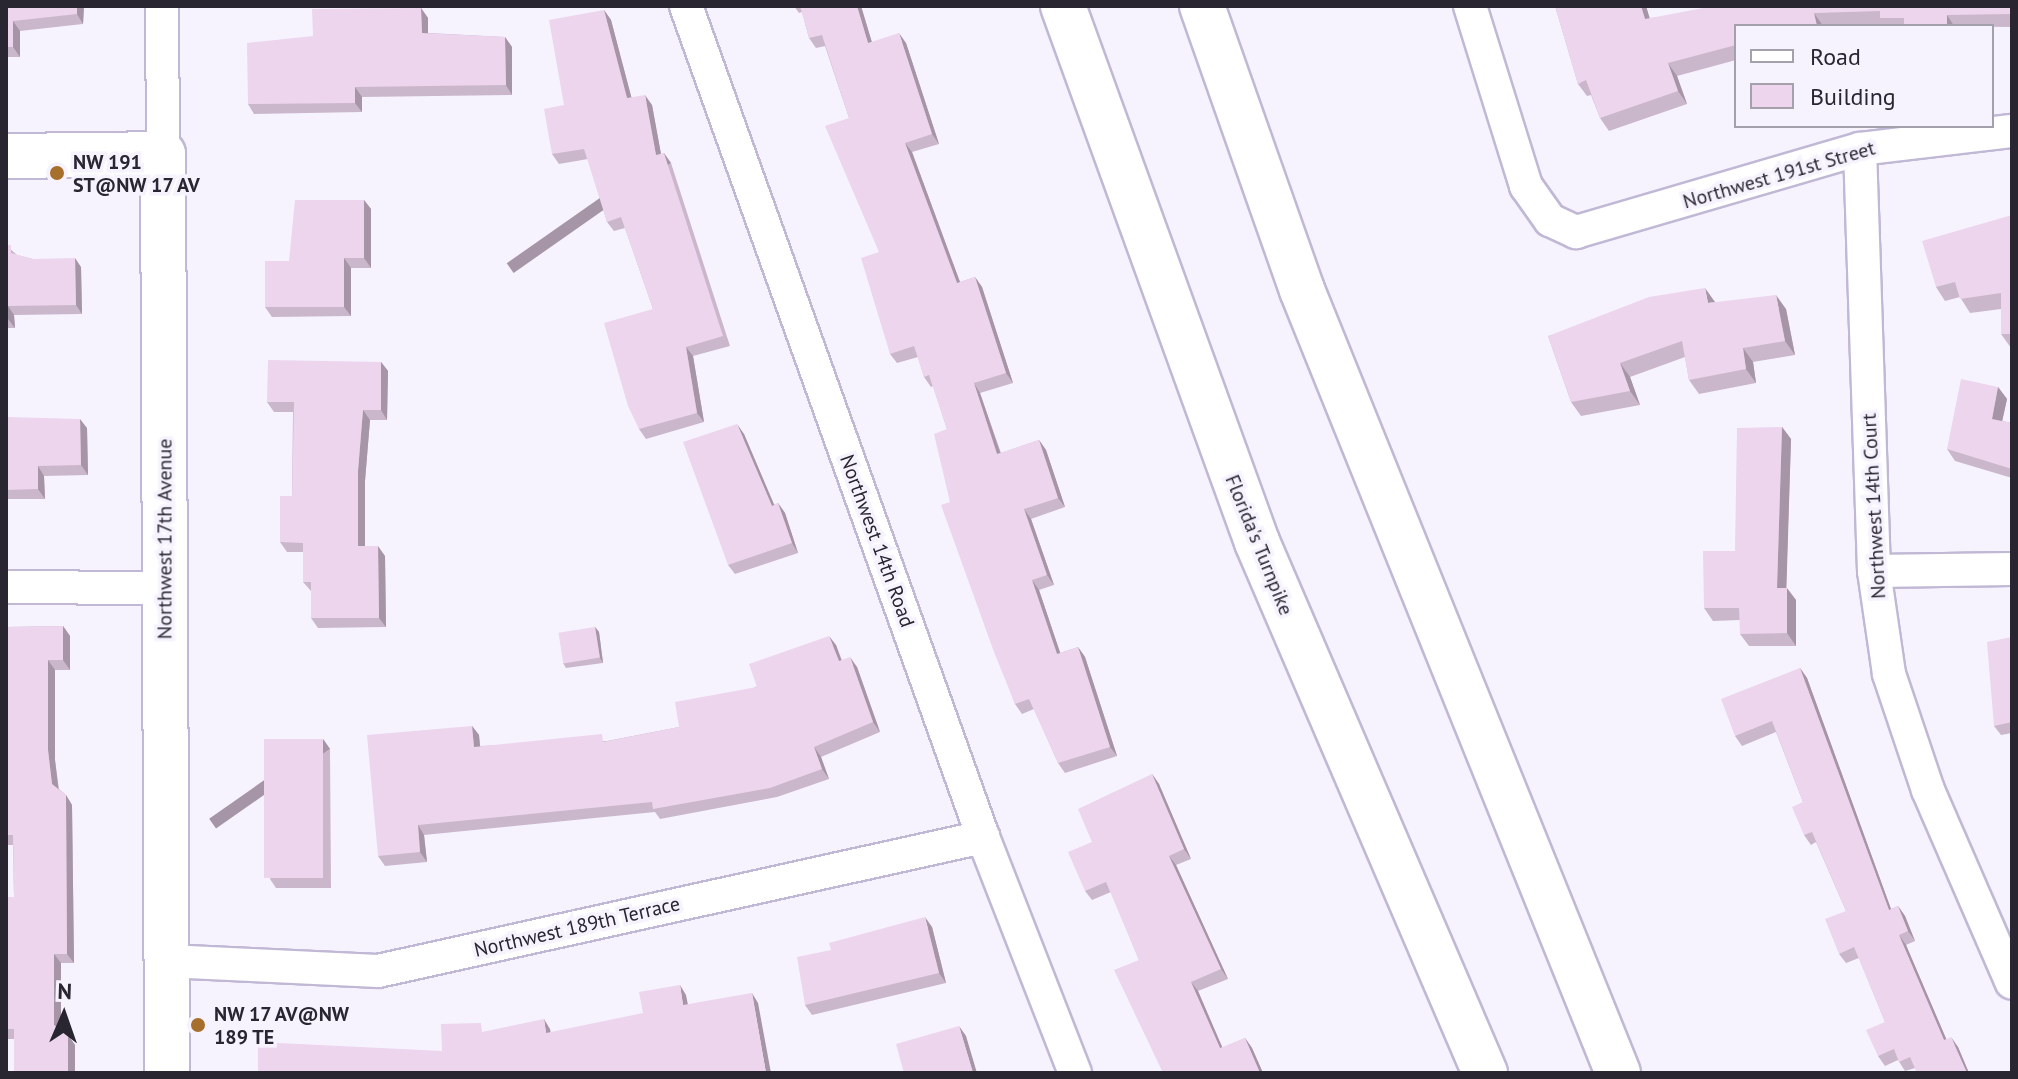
<!DOCTYPE html>
<style>
body{margin:0}
#map{position:relative;width:2018px;height:1079px;overflow:hidden;background:#f6f3ff;font-family:"PT Sans",sans-serif}
div>[style]{position:absolute}
.roads{filter:drop-shadow(2px 0 #c1b8d5) drop-shadow(-2px 0 #c1b8d5) drop-shadow(0 2px #c1b8d5) drop-shadow(0 -2px #c1b8d5)}
.street>*{height:32px;margin:-16px;padding:0 16px;transform-origin:16px;border-radius:16px;background:#fff}
.secondary>*{height:44px;margin:-22px;padding:0 22px;transform-origin:22px;border-radius:22px;background:#fff}
.highway>*{height:44px;margin:-22px;padding:0 22px;transform-origin:22px;border-radius:22px;background:#fff}
.wall>*{inset:0;background:#cbb7cc}
.shaded-wall>*{inset:0;background:#a595a6;transform-origin:0 0}
.building>*{inset:0;background:#ecd5ed;transform-origin:0 0}
.dots>*{width:22px;height:22px;translate:-50% -50%;box-sizing:border-box;border:4px solid #f6f3ff;border-radius:50%}
span{translate:-50% -50%;white-space:nowrap;text-align:center;line-height:1.15;-webkit-text-stroke:7px #f6f3ff;paint-order:stroke}
.poi-label{font-size:20px;color:#2a2631;font-weight:700}
.left{translate:0 -50%;text-align:left}
.street-label{font-size:20px;color:#2a2631}
.frame{position:absolute;inset:0;border:8px solid #2a2631;pointer-events:none}
.legend{position:absolute;left:1734px;top:24px;width:260px;height:104px;box-sizing:border-box;background:#f6f3ff;border:2px solid #a4a1ad;margin:0;padding:10px 14px;list-style:none;font-size:24px;color:#2a2631}
.legend li{display:flex;align-items:center;gap:16px;height:40px}
.legend b{width:40px;border:2px solid #a4a1ad}
.north{position:absolute;left:24px;top:975px;width:80px;height:80px;-webkit-text-stroke:6px #f6f3ff;paint-order:stroke;rotate:2deg;font-size:22px;font-weight:700;line-height:32px;text-align:center;color:#2a2631}
.north::after{content:'';display:block;margin:auto;width:28px;height:36px;background:#2a2631;clip-path:polygon(50% 0,100% 100%,50% 72%,0 100%)}
</style>
<div id="map">
<div class="roads">
<div class="street">
<i style="left:162px;top:6px;width:148px;rotate:89.6deg"></i>
<i style="left:686px;top:6px;width:882px;rotate:70.33deg"></i>
<i style="left:983px;top:837px;width:253px;rotate:68.7deg"></i>
<i style="left:1470px;top:6px;width:189px;rotate:72.7deg"></i>
<i style="left:1526px;top:186px;width:42px;rotate:54.8deg"></i>
<i style="left:1550px;top:220px;width:29px;rotate:25deg"></i>
<i style="left:1576px;top:232px;width:296px;rotate:-16.3deg"></i>
<i style="left:1860px;top:149px;width:153px;rotate:-6.8deg"></i>
<i style="left:1860px;top:149px;width:422px;rotate:88.1deg"></i>
<i style="left:1874px;top:571px;width:104px;rotate:81.7deg"></i>
<i style="left:1889px;top:674px;width:122px;rotate:71.4deg"></i>
<i style="left:1928px;top:790px;width:210px;rotate:66.5deg"></i>
<i style="left:1874px;top:571px;width:138px;rotate:-0.8deg"></i>
<i style="left:6px;top:587px;width:159px;rotate:0.4deg"></i>
<i style="left:167px;top:961px;width:211px;rotate:2.7deg"></i>
<i style="left:378px;top:971px;width:620px;rotate:-12.49deg"></i>
</div>
<div class="secondary">
<i style="left:6px;top:156px;width:157px;rotate:-0.7deg"></i>
<i style="left:163px;top:154px;width:919px;rotate:89.75deg"></i>
</div>
<div class="highway">
<i style="left:1063px;top:6px;width:570px;rotate:70.1deg"></i>
<i style="left:1257px;top:542px;width:578px;rotate:66.76deg"></i>
<i style="left:1202px;top:6px;width:301px;rotate:70.6deg"></i>
<i style="left:1302px;top:290px;width:844px;rotate:68.02deg"></i>
</div>
</div>
<div class="wall">
<i style="clip-path:polygon(6px 6px,84px 6px,83px 24px,20px 31px,20px 57px,6px 57px)"></i>
<i style="clip-path:polygon(794px 6px,861px 6px,872px 42px,906px 43px,939px 144px,912px 152px,960px 282px,975px 277px,982px 287px,1013px 383px,980px 393px,1001px 453px,1039px 440px,1046px 450px,1065px 507px,1031px 519px,1054px 585px,1039px 590px,1060px 653px,1078px 647px,1085px 657px,1117px 756px,1065px 773px,1058px 763px,1034px 709px,1022px 714px,1015px 704px,950px 502px,947px 429px,933px 386px,931px 387px,924px 377px,918px 357px,897px 363px,890px 354px,879px 252px,849px 118px,825px 46px,816px 48px,809px 38px,802px 12px,799px 13px)"></i>
<i style="clip-path:polygon(1555px 6px,1646px 6px,1649px 18px,2012px 6px,2012px 27px,1885px 26px,1884px 24px,1824px 26px,1736px 26px,1736px 60px,1677px 76px,1687px 104px,1609px 131px,1600px 118px,1591px 95px,1587px 96px,1578px 84px)"></i>
<i style="clip-path:polygon(421px 8px,428px 18px,428px 33px,505px 37px,512px 47px,512px 95px,362px 97px,362px 112px,254px 114px,248px 104px,313px 36px)"></i>
<i style="clip-path:polygon(604px 10px,611px 20px,631px 97px,652px 105px,661px 154px,671px 163px,730px 346px,693px 356px,704px 422px,646px 439px,639px 429px,653px 309px,625px 228px,614px 231px,607px 222px,588px 159px,559px 164px,552px 154px,564px 105px)"></i>
<i style="clip-path:polygon(364px 200px,371px 209px,371px 268px,351px 268px,351px 316px,272px 317px,265px 307px,289px 261px)"></i>
<i style="clip-path:polygon(2012px 215px,2012px 348px,2011px 348px,2001px 334px,2001px 309px,1970px 313px,1960px 297px,1945px 301px,1936px 287px)"></i>
<i style="clip-path:polygon(6px 245px,17px 255px,33px 259px,81px 267px,82px 314px,14px 315px,15px 328px,6px 328px)"></i>
<i style="clip-path:polygon(1715px 302px,1786px 309px,1795px 355px,1753px 362px,1756px 383px,1699px 394px,1689px 380px,1685px 357px,1630px 377px,1640px 405px,1581px 416px,1571px 402px,1548px 336px)"></i>
<i style="clip-path:polygon(381px 362px,388px 371px,387px 420px,370px 420px,365px 481px,365px 546px,385px 556px,386px 627px,318px 628px,311px 618px,311px 591px,303px 582px,303px 552px,287px 552px,280px 542px,292px 496px,293px 412px,274px 412px,267px 402px)"></i>
<i style="clip-path:polygon(1998px 387px,2007px 399px,2002px 421px,2012px 423px,2012px 478px,1955px 461px,1947px 449px)"></i>
<i style="clip-path:polygon(6px 417px,87px 428px,88px 475px,44px 476px,45px 499px,6px 499px)"></i>
<i style="clip-path:polygon(1782px 427px,1791px 439px,1786px 588px,1796px 600px,1796px 646px,1749px 646px,1740px 634px,1740px 620px,1713px 621px,1704px 608px,1735px 551px)"></i>
<i style="clip-path:polygon(744px 434px,774px 505px,778px 503px,785px 513px,798px 553px,735px 574px,728px 565px)"></i>
<i style="clip-path:polygon(63px 626px,70px 636px,70px 670px,55px 670px,55px 760px,59px 789px,66px 795px,72px 805px,74px 963px,61px 963px,61px 1030px,68px 1035px,75px 1045px,75px 1073px,14px 1073px,14px 1039px,6px 1039px,6px 897px,14px 897px,13px 845px,6px 845px,6px 627px)"></i>
<i style="clip-path:polygon(595px 627px,599px 632px,603px 663px,566px 668px,563px 663px)"></i>
<i style="clip-path:polygon(2012px 637px,2012px 733px,2001px 735px,1994px 726px)"></i>
<i style="clip-path:polygon(836px 645px,842px 660px,857px 667px,880px 732px,821px 757px,829px 779px,777px 797px,660px 819px,655px 812px,424px 835px,427px 862px,385px 866px,378px 856px,472px 726px,479px 735px,480px 746px,607px 741px,679px 727px)"></i>
<i style="clip-path:polygon(1800px 668px,1807px 678px,1891px 909px,1898px 906px,1905px 916px,1915px 941px,1906px 945px,1946px 1039px,1958px 1047px,1969px 1073px,1917px 1073px,1915px 1068px,1905px 1071px,1898px 1060px,1885px 1066px,1878px 1056px,1885px 1022px,1859px 958px,1846px 963px,1839px 954px,1846px 911px,1816px 842px,1811px 845px,1804px 835px,1803px 802px,1776px 732px,1742px 746px,1735px 736px)"></i>
<i style="clip-path:polygon(323px 739px,330px 749px,331px 888px,276px 888px,270px 879px)"></i>
<i style="clip-path:polygon(1152px 774px,1159px 784px,1191px 859px,1176px 865px,1228px 979px,1198px 991px,1222px 1048px,1245px 1038px,1252px 1048px,1263px 1073px,1163px 1073px,1139px 960px,1111px 892px,1092px 900px,1085px 891px,1092px 842px)"></i>
<i style="clip-path:polygon(932px 927px,946px 983px,812px 1015px,805px 1005px)"></i>
</div>
<div class="shaded-wall">
<i style="clip-path:polygon(77px 6px,84px 6px,83px 24px,77px 14px)"></i>
<i style="clip-path:polygon(857px 6px,861px 6px,875px 53px,868px 43px)"></i>
<i style="clip-path:polygon(1641px 6px,1646px 6px,1654px 32px,1645px 19px)"></i>
<i style="clip-path:polygon(421px 8px,428px 18px,428px 43px,422px 33px)"></i>
<i style="clip-path:polygon(604px 10px,611px 20px,634px 107px,627px 98px)"></i>
<i style="clip-path:polygon(1814px 13px,1823px 26px,1817px 26px)"></i>
<i style="clip-path:polygon(1947px 15px,1954px 26px,1947px 25px)"></i>
<i style="clip-path:polygon(13px 21px,20px 31px,20px 57px,13px 47px)"></i>
<i style="clip-path:polygon(899px 33px,906px 43px,939px 144px,932px 134px)"></i>
<i style="clip-path:polygon(505px 37px,512px 47px,512px 95px,506px 85px)"></i>
<i style="clip-path:polygon(1668px 63px,1677px 76px,1687px 104px,1678px 91px)"></i>
<i style="clip-path:polygon(355px 87px,362px 97px,362px 112px,355px 103px)"></i>
<i style="clip-path:polygon(645px 95px,652px 105px,663px 165px,656px 155px)"></i>
<i style="clip-path:polygon(905px 143px,912px 152px,964px 293px,957px 283px)"></i>
<i style="left:664px;top:153px;width:12px;height:192px;rotate:55deg"></i>
<i style="clip-path:polygon(364px 200px,371px 209px,371px 268px,364px 258px)"></i>
<i style="clip-path:polygon(75px 258px,81px 267px,82px 314px,76px 305px)"></i>
<i style="clip-path:polygon(344px 258px,351px 268px,351px 316px,344px 307px)"></i>
<i style="clip-path:polygon(975px 277px,982px 287px,1013px 383px,1006px 373px)"></i>
<i style="clip-path:polygon(1705px 288px,1715px 302px,1708px 303px)"></i>
<i style="clip-path:polygon(1776px 295px,1786px 309px,1795px 355px,1785px 341px)"></i>
<i style="clip-path:polygon(8px 306px,14px 315px,15px 328px,8px 319px)"></i>
<i style="clip-path:polygon(686px 347px,693px 356px,704px 422px,697px 413px)"></i>
<i style="clip-path:polygon(1743px 348px,1753px 362px,1756px 383px,1746px 369px)"></i>
<i style="clip-path:polygon(381px 362px,388px 371px,387px 420px,381px 410px)"></i>
<i style="clip-path:polygon(1620px 363px,1630px 377px,1640px 405px,1630px 391px)"></i>
<i style="clip-path:polygon(974px 383px,980px 393px,1004px 464px,997px 454px)"></i>
<i style="clip-path:polygon(1998px 387px,2007px 399px,2000px 431px,1992px 419px)"></i>
<i style="clip-path:polygon(363px 410px,370px 420px,365px 481px,365px 556px,358px 546px,358px 471px)"></i>
<i style="clip-path:polygon(80px 419px,87px 428px,88px 475px,81px 465px)"></i>
<i style="clip-path:polygon(737px 424px,744px 434px,779px 516px,772px 506px)"></i>
<i style="clip-path:polygon(1782px 427px,1791px 439px,1786px 601px,1777px 588px)"></i>
<i style="clip-path:polygon(1039px 440px,1046px 450px,1065px 507px,1058px 498px)"></i>
<i style="clip-path:polygon(38px 466px,44px 476px,45px 499px,38px 489px)"></i>
<i style="clip-path:polygon(778px 503px,785px 513px,798px 553px,792px 543px)"></i>
<i style="clip-path:polygon(1024px 509px,1031px 519px,1054px 585px,1047px 575px)"></i>
<i style="clip-path:polygon(378px 546px,385px 556px,386px 627px,379px 618px)"></i>
<i style="clip-path:polygon(1032px 580px,1039px 590px,1064px 664px,1057px 654px)"></i>
<i style="clip-path:polygon(1787px 588px,1796px 600px,1796px 646px,1787px 633px)"></i>
<i style="clip-path:polygon(63px 626px,70px 636px,70px 670px,63px 660px)"></i>
<i style="clip-path:polygon(595px 627px,599px 632px,603px 663px,600px 658px)"></i>
<i style="clip-path:polygon(829px 636px,836px 645px,845px 671px,839px 661px)"></i>
<i style="clip-path:polygon(1078px 647px,1085px 657px,1117px 756px,1110px 747px)"></i>
<i style="clip-path:polygon(850px 657px,857px 667px,880px 732px,873px 722px)"></i>
<i style="clip-path:polygon(48px 660px,55px 670px,55px 760px,59px 794px,52px 784px,48px 750px)"></i>
<i style="clip-path:polygon(1800px 668px,1807px 678px,1895px 920px,1889px 910px)"></i>
<i style="clip-path:polygon(472px 726px,479px 735px,481px 757px,474px 747px)"></i>
<i style="left:323px;top:739px;width:12px;height:139px;rotate:55deg"></i>
<i style="clip-path:polygon(814px 747px,821px 757px,829px 779px,822px 769px)"></i>
<i style="clip-path:polygon(1152px 774px,1159px 784px,1191px 859px,1184px 849px)"></i>
<i style="clip-path:polygon(66px 795px,72px 805px,74px 963px,67px 954px)"></i>
<i style="clip-path:polygon(418px 825px,424px 835px,427px 862px,420px 852px)"></i>
<i style="clip-path:polygon(1169px 856px,1176px 865px,1228px 979px,1221px 969px)"></i>
<i style="clip-path:polygon(1898px 906px,1905px 916px,1915px 941px,1908px 931px)"></i>
<i style="clip-path:polygon(925px 917px,932px 927px,946px 983px,939px 973px)"></i>
<i style="clip-path:polygon(1899px 935px,1906px 945px,1951px 1050px,1944px 1040px)"></i>
<i style="clip-path:polygon(54px 954px,61px 963px,61px 1035px,54px 1025px)"></i>
<i style="clip-path:polygon(1191px 982px,1198px 991px,1227px 1058px,1220px 1048px)"></i>
<i style="clip-path:polygon(680px 985px,686px 995px,690px 1015px,683px 1005px)"></i>
<i style="clip-path:polygon(752px 993px,758px 1003px,771px 1073px,766px 1073px)"></i>
<i style="clip-path:polygon(544px 1019px,550px 1029px,553px 1042px,546px 1033px)"></i>
<i style="clip-path:polygon(959px 1026px,966px 1036px,977px 1073px,973px 1073px)"></i>
<i style="clip-path:polygon(68px 1035px,75px 1045px,75px 1073px,68px 1073px)"></i>
<i style="clip-path:polygon(1951px 1037px,1958px 1047px,1969px 1073px,1967px 1073px)"></i>
<i style="clip-path:polygon(1245px 1038px,1252px 1048px,1263px 1073px,1260px 1073px)"></i>
</div>
<div class="building">
<i style="clip-path:polygon(6px 6px,77px 6px,77px 14px,13px 21px,13px 47px,6px 47px)"></i>
<i style="clip-path:polygon(800px 6px,857px 6px,868px 43px,899px 33px,932px 134px,905px 143px,957px 283px,975px 277px,1006px 373px,974px 383px,997px 454px,1039px 440px,1058px 498px,1024px 509px,1047px 575px,1032px 580px,1057px 654px,1078px 647px,1110px 747px,1058px 763px,1029px 699px,1015px 704px,994px 652px,941px 505px,950px 502px,934px 434px,947px 429px,929px 375px,924px 377px,914px 346px,890px 354px,861px 258px,879px 252px,825px 126px,849px 118px,822px 35px,809px 38px)"></i>
<i style="clip-path:polygon(1555px 6px,1641px 6px,1645px 19px,1714px 6px,2012px 6px,2012px 14px,1947px 15px,1947px 25px,1904px 26px,1904px 18px,1880px 18px,1880px 11px,1814px 13px,1817px 26px,1736px 26px,1736px 45px,1668px 63px,1678px 91px,1600px 118px,1586px 80px,1578px 84px)"></i>
<i style="clip-path:polygon(421px 8px,422px 33px,505px 37px,506px 85px,355px 87px,355px 103px,248px 104px,247px 43px,313px 36px,312px 9px)"></i>
<i style="clip-path:polygon(604px 10px,627px 98px,645px 95px,656px 155px,664px 153px,723px 336px,686px 347px,697px 413px,639px 429px,628px 406px,604px 323px,653px 309px,621px 217px,607px 222px,584px 149px,552px 154px,544px 109px,564px 105px,549px 20px)"></i>
<i style="clip-path:polygon(295px 200px,364px 200px,364px 258px,344px 258px,344px 307px,265px 307px,265px 261px,289px 261px)"></i>
<i style="clip-path:polygon(2012px 215px,2012px 334px,2001px 334px,2001px 293px,1960px 299px,1955px 282px,1936px 287px,1922px 241px)"></i>
<i style="clip-path:polygon(6px 245px,11px 245px,11px 253px,33px 259px,75px 258px,76px 305px,8px 306px,8px 319px,6px 319px)"></i>
<i style="clip-path:polygon(1705px 288px,1708px 303px,1776px 295px,1785px 341px,1743px 348px,1746px 369px,1689px 380px,1682px 341px,1620px 363px,1630px 391px,1571px 402px,1548px 336px,1649px 297px)"></i>
<i style="clip-path:polygon(268px 360px,381px 362px,381px 410px,363px 410px,358px 471px,358px 546px,378px 546px,379px 618px,311px 618px,311px 582px,303px 582px,303px 543px,280px 542px,280px 496px,292px 496px,294px 402px,267px 402px)"></i>
<i style="clip-path:polygon(1961px 379px,1998px 387px,1992px 419px,2012px 423px,2012px 469px,1947px 449px)"></i>
<i style="clip-path:polygon(6px 417px,80px 419px,81px 465px,38px 466px,38px 489px,6px 490px)"></i>
<i style="clip-path:polygon(737px 424px,772px 506px,778px 503px,792px 543px,728px 565px,683px 442px)"></i>
<i style="clip-path:polygon(1782px 427px,1777px 588px,1787px 588px,1787px 633px,1740px 634px,1739px 608px,1704px 608px,1703px 551px,1735px 551px,1737px 428px)"></i>
<i style="clip-path:polygon(63px 626px,63px 660px,48px 660px,48px 750px,52px 784px,66px 795px,67px 954px,54px 954px,54px 1025px,68px 1035px,68px 1073px,14px 1073px,14px 1029px,6px 1029px,6px 897px,14px 897px,13px 835px,6px 835px,6px 627px)"></i>
<i style="left:595px;top:627px;width:31px;height:37px;rotate:81deg"></i>
<i style="clip-path:polygon(829px 636px,839px 661px,850px 657px,873px 722px,814px 747px,822px 769px,770px 788px,653px 809px,652px 802px,418px 825px,420px 852px,378px 856px,367px 735px,472px 726px,474px 747px,602px 734px,603px 742px,679px 727px,675px 702px,757px 687px,749px 664px)"></i>
<i style="clip-path:polygon(2012px 637px,2012px 722px,1994px 726px,1987px 642px)"></i>
<i style="clip-path:polygon(1800px 668px,1889px 910px,1898px 906px,1908px 931px,1899px 935px,1944px 1040px,1951px 1037px,1967px 1073px,1917px 1073px,1910px 1057px,1899px 1062px,1894px 1049px,1878px 1056px,1866px 1030px,1885px 1022px,1854px 947px,1839px 954px,1825px 919px,1846px 911px,1812px 832px,1804px 835px,1792px 807px,1803px 802px,1772px 721px,1735px 736px,1721px 699px)"></i>
<i style="left:323px;top:739px;width:139px;height:59px;rotate:90deg"></i>
<i style="clip-path:polygon(1152px 774px,1184px 849px,1169px 856px,1221px 969px,1191px 982px,1220px 1048px,1245px 1038px,1260px 1073px,1163px 1073px,1114px 970px,1139px 960px,1106px 882px,1085px 891px,1068px 852px,1092px 842px,1078px 809px)"></i>
<i style="clip-path:polygon(925px 917px,939px 973px,805px 1005px,797px 957px,831px 950px,829px 943px)"></i>
<i style="clip-path:polygon(680px 985px,683px 1005px,752px 993px,766px 1073px,258px 1073px,258px 1042px,442px 1051px,441px 1024px,481px 1023px,482px 1032px,544px 1019px,546px 1033px,643px 1013px,639px 992px)"></i>
<i style="clip-path:polygon(959px 1026px,973px 1073px,904px 1073px,896px 1044px)"></i>
</div>
<div class="dots">
<i style="left:57px;top:173px;background:#a66f2b"></i>
<i style="left:198px;top:1025px;background:#a66f2b"></i>
</div>
<div class="poi-label">
<span class="left" style="left:73px;top:174px">NW 191<br>ST@NW 17 AV</span>
<span class="left" style="left:214px;top:1026px">NW 17 AV@NW<br>189 TE</span>
</div>
<div class="street-label">
<span style="left:1779px;top:175px;rotate:-16deg">Northwest 191st Street</span>
<span style="left:1874px;top:506px;rotate:-93deg">Northwest 14th Court</span>
<span style="left:165px;top:539px;rotate:-90deg">Northwest 17th Avenue</span>
<span style="left:877px;top:541px;rotate:70deg">Northwest 14th Road</span>
<span style="left:1259px;top:545px;rotate:68deg">Florida's Turnpike</span>
<span style="left:577px;top:927px;rotate:-13deg">Northwest 189th Terrace</span>
</div>
<div class="frame"></div>
<ul class="legend">
<li><b style="height:10px;background:#fff"></b>Road</li>
<li><b style="height:22px;background:#ecd5ed"></b>Building</li>
</ul>
<div class="north">N</div>
</div>
